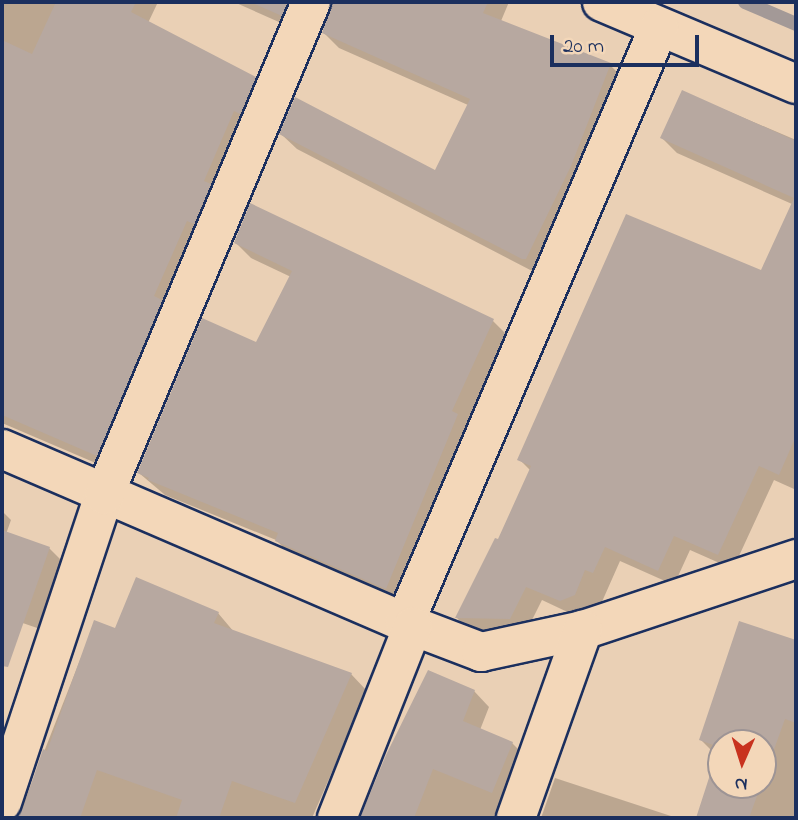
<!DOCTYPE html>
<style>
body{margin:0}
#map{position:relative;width:798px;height:820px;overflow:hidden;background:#ead0b5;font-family:"Indie Flower",sans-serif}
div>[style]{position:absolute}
.shadow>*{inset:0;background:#0003}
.stream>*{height:14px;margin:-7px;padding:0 7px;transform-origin:7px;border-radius:7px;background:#a39997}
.building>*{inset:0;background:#b7a8a0}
.roads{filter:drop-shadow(2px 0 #1b2f5e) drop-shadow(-2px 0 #1b2f5e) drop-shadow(0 2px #1b2f5e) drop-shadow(0 -2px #1b2f5e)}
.minor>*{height:38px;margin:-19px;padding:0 19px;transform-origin:19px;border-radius:19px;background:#f3d7b9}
span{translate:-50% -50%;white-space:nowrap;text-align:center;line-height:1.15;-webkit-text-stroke:5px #f3d7b9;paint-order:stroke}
.frame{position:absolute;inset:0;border:4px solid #1b2f5e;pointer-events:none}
.north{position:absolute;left:707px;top:729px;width:70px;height:70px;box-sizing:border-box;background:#f3d7b9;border:2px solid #9d9495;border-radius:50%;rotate:183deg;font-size:19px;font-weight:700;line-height:28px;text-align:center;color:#1b2f5e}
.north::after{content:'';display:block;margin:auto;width:24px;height:32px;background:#c8321e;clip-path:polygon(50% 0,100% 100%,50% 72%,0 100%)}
.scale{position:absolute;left:550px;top:35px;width:149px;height:32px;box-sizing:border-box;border:4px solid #1b2f5e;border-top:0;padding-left:9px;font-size:21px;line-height:24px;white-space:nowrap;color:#1b2f5e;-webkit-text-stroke:5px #f3d7b9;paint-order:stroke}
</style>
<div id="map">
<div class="shadow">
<i style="clip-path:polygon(2px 2px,158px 2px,148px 23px,255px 78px,270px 94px,112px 470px,2px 423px,2px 154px,5px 148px,2px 147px)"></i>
<i style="clip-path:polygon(234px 2px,311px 2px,297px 30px)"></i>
<i style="clip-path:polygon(334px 2px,509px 2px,501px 21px,610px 65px,625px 80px,538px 274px,297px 149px,281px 134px,436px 172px,468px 105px,339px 48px,324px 33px)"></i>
<i style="clip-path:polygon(683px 92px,796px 140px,796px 484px,794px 489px,774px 480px,733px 569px,690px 550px,674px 585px,620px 561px,601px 604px,576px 616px,542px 600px,525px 634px,471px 633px,457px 618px,496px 540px,499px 541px,531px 471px,520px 460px,762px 273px,792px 204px,677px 153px,662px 138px)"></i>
<i style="clip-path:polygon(236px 243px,493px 321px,508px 336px,467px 426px,472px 430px,401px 603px,292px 556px,276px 540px,165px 495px,139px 473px,257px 344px,291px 277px,251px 258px)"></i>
<i style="clip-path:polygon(2px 511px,11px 520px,6px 534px,49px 548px,66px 565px,43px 630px,11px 619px,2px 644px)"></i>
<i style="clip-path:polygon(218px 613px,234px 632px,351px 674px,367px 691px,312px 818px,18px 818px,95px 622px,116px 631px)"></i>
<i style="clip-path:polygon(evenodd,740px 623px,796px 642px,796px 818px,698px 818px,718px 757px,701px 740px,740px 623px,721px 743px,763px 743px,763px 785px,721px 785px,721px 743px)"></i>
<i style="clip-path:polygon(474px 691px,489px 707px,480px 730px,512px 743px,528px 759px,513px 818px,362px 818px,387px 755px)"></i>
<i style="clip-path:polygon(555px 778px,677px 818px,541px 818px)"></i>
</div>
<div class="stream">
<i style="left:745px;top:2px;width:56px;rotate:23.3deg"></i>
</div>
<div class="building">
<i style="clip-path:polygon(56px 2px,136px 2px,131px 12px,256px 77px,240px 114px,234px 111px,204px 181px,211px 184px,194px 224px,187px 221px,154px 296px,162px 300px,97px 456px,2px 415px,2px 40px,32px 54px)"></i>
<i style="clip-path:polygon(250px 2px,287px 2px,282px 16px)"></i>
<i style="clip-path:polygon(332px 2px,488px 2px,483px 13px,611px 63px,571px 166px,526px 259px,522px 259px,279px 134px,295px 97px,435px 170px,470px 99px,322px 33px)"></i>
<i style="clip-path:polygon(682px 90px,796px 141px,796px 436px,779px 475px,759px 466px,718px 555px,674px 536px,658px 571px,605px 547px,593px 573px,585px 570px,575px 595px,560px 601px,526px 587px,510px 619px,455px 618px,495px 538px,498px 539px,531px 466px,517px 460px,626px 214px,761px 270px,794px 198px,660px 138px)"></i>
<i style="clip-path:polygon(250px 203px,494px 319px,452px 411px,458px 414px,386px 589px,275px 541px,278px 533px,148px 480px,149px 478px,137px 473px,202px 318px,256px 342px,292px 271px,234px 243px)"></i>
<i style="clip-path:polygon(2px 530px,50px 547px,8px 667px,2px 666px)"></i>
<i style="clip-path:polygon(136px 577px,219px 612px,214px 623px,352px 673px,295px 803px,232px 781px,219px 818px,176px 818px,182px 800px,97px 770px,80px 818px,17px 818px,23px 809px,43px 749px,47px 751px,94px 620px,115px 628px)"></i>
<i style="clip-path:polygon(739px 621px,796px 640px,796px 723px,785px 719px,763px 780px,763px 743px,721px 743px,721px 785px,761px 785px,749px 818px,696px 818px,719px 747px,699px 740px)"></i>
<i style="clip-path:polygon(428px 670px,475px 690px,463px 721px,513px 742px,492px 793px,433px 769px,414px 818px,360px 818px,386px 755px)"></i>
</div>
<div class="roads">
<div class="minor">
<i style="left:602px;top:2px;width:211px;rotate:22.9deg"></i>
<i style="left:2px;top:449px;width:447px;rotate:23.3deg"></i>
<i style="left:413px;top:626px;width:73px;rotate:20.9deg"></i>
<i style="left:481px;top:652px;width:104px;rotate:-12.2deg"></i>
<i style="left:583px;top:630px;width:225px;rotate:-18.4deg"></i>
<i style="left:405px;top:622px;width:647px;rotate:-66.88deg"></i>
<i style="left:2px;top:802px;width:324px;rotate:-71.6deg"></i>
<i style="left:104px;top:495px;width:535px;rotate:-67.22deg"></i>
<i style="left:337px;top:818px;width:206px;rotate:-68.4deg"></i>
<i style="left:516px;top:818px;width:200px;rotate:-70.4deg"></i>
</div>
</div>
<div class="frame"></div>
<div class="north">N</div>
<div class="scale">20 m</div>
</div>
